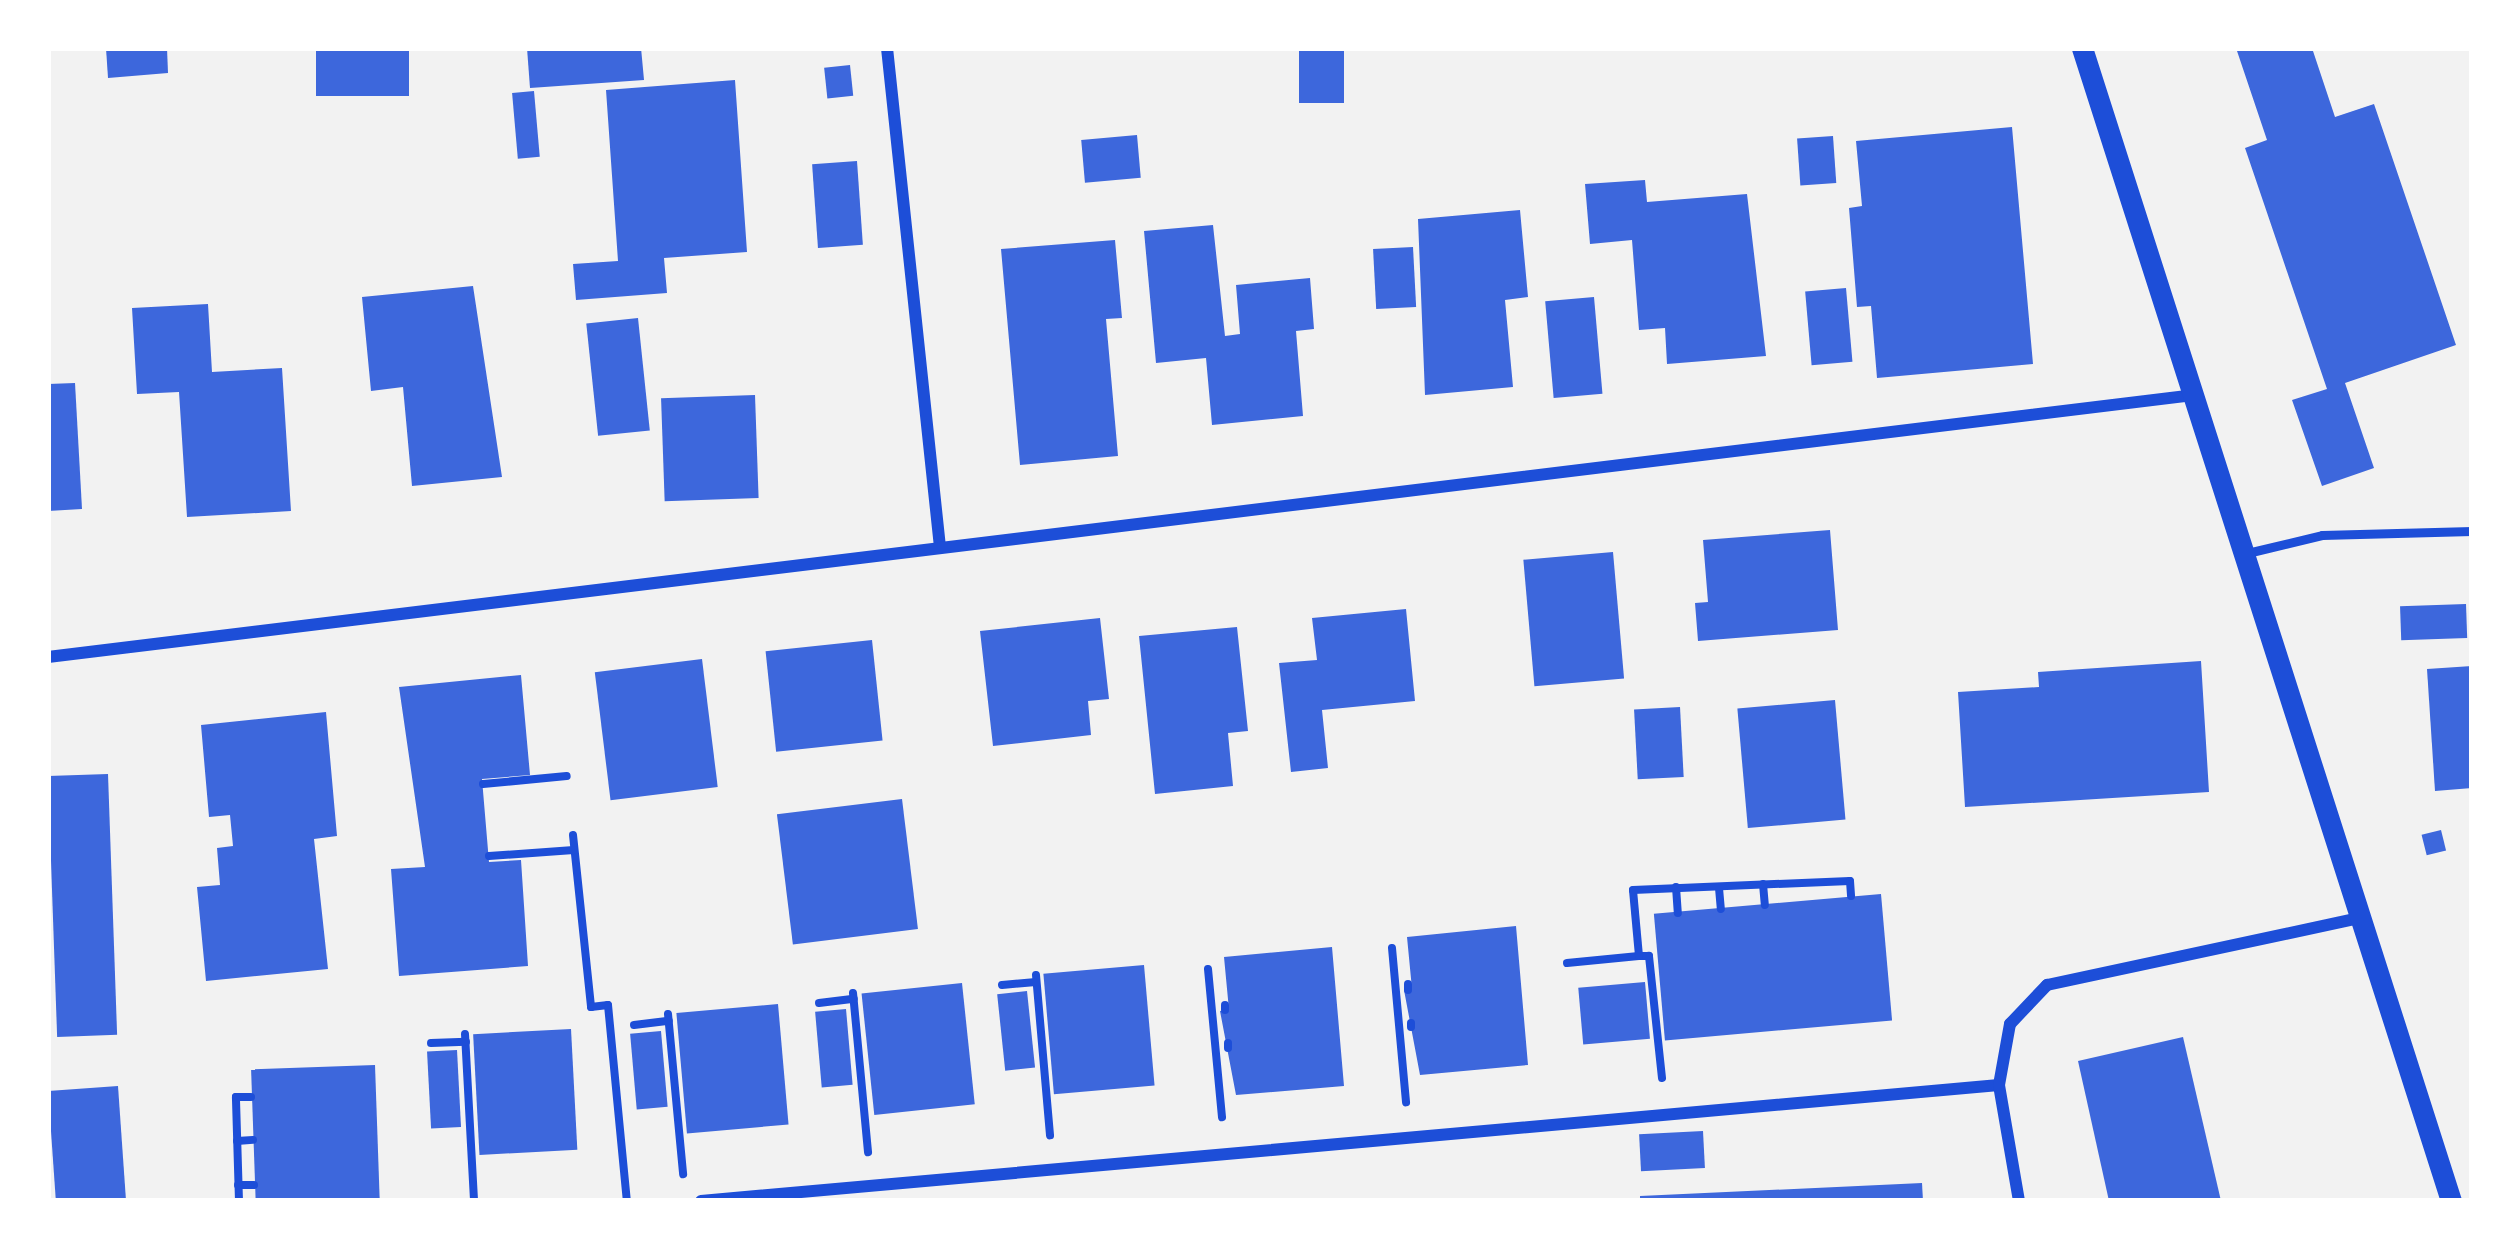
<!DOCTYPE html>
<style>
body{margin:0}
#map{position:relative;width:2520px;height:1249px;overflow:hidden;background:#f2f2f2;font-family:Georgia,serif}
div>[style]{position:absolute}
.building>*{inset:0;background:#3d67dc;transform-origin:0 0}
.path>*{height:8px;margin:-4px;padding:0 4px;transform-origin:4px;border-radius:4px;background:#1d4ed8}
.service>*{height:9px;margin:-4.5px;padding:0 4.5px;transform-origin:4.5px;border-radius:4.5px;background:#1d4ed8}
.minor>*{height:12px;margin:-6px;padding:0 6px;transform-origin:6px;border-radius:6px;background:#1d4ed8}
.tertiary>*{height:21px;margin:-10.5px;padding:0 10.5px;transform-origin:10.5px;border-radius:10.5px;background:#1d4ed8}
span{translate:-50% -50%;white-space:nowrap;text-align:center;line-height:1.15;-webkit-text-stroke:9px #fff;paint-order:stroke}
.frame{position:absolute;inset:0;border:51px solid #fff;pointer-events:none}
</style>
<div id="map">
<div class="building">
<i style="clip-path:polygon(106px 48px,167px 48px,168px 73px,108px 78px)"></i>
<i style="left:316px;top:48px;width:93px;height:48px"></i>
<i style="clip-path:polygon(527px 48px,641px 48px,644px 80px,530px 88px)"></i>
<i style="left:1299px;top:48px;width:45px;height:55px"></i>
<i style="clip-path:polygon(2236px 48px,2312px 48px,2335px 117px,2374px 104px,2456px 345px,2345px 383px,2374px 468px,2322px 486px,2292px 400px,2327px 389px,2245px 148px,2267px 140px)"></i>
<i style="left:850px;top:65px;width:31px;height:26px;rotate:84deg"></i>
<i style="clip-path:polygon(735px 80px,747px 252px,664px 258px,667px 293px,576px 300px,573px 264px,618px 261px,606px 90px)"></i>
<i style="left:534px;top:91px;width:66px;height:22px;rotate:85deg"></i>
<i style="clip-path:polygon(2012px 127px,2033px 364px,1877px 378px,1871px 306px,1857px 307px,1849px 208px,1862px 206px,1856px 141px)"></i>
<i style="left:1137px;top:135px;width:43px;height:56px;rotate:85deg"></i>
<i style="left:1833px;top:136px;width:47px;height:36px;rotate:86deg"></i>
<i style="left:857px;top:161px;width:84px;height:45px;rotate:86deg"></i>
<i style="clip-path:polygon(1645px 180px,1647px 202px,1747px 194px,1766px 356px,1667px 364px,1665px 328px,1639px 330px,1632px 240px,1590px 244px,1585px 184px)"></i>
<i style="clip-path:polygon(1520px 210px,1528px 297px,1505px 300px,1513px 387px,1425px 395px,1418px 219px)"></i>
<i style="clip-path:polygon(1213px 225px,1225px 336px,1240px 334px,1236px 285px,1310px 278px,1314px 329px,1296px 331px,1303px 416px,1212px 425px,1206px 358px,1156px 363px,1144px 231px)"></i>
<i style="clip-path:polygon(1115px 240px,1122px 318px,1106px 319px,1118px 456px,1020px 465px,1001px 249px)"></i>
<i style="left:1413px;top:247px;width:60px;height:40px;rotate:87deg"></i>
<i style="clip-path:polygon(473px 286px,502px 477px,412px 486px,403px 387px,371px 391px,362px 297px)"></i>
<i style="left:1846px;top:288px;width:74px;height:41px;rotate:85deg"></i>
<i style="left:1594px;top:297px;width:97px;height:49px;rotate:85deg"></i>
<i style="clip-path:polygon(208px 304px,212px 372px,282px 368px,291px 511px,187px 517px,179px 392px,137px 394px,132px 308px)"></i>
<i style="left:638px;top:318px;width:113px;height:52px;rotate:84deg"></i>
<i style="clip-path:polygon(75px 383px,82px 509px,48px 511px,48px 384px)"></i>
<i style="left:755px;top:395px;width:103px;height:94px;rotate:88deg"></i>
<i style="clip-path:polygon(1830px 530px,1838px 630px,1698px 641px,1695px 603px,1708px 602px,1703px 540px)"></i>
<i style="left:1613px;top:552px;width:127px;height:90px;rotate:85deg"></i>
<i style="left:2466px;top:604px;width:34px;height:66px;rotate:88deg"></i>
<i style="clip-path:polygon(1406px 609px,1415px 701px,1322px 710px,1328px 768px,1291px 772px,1279px 663px,1317px 660px,1312px 618px)"></i>
<i style="clip-path:polygon(1100px 618px,1109px 699px,1088px 701px,1091px 735px,993px 746px,980px 631px)"></i>
<i style="clip-path:polygon(1237px 627px,1248px 731px,1228px 733px,1233px 786px,1155px 794px,1139px 636px)"></i>
<i style="left:872px;top:640px;width:101px;height:107px;rotate:84deg"></i>
<i style="left:702px;top:659px;width:129px;height:108px;rotate:83deg"></i>
<i style="clip-path:polygon(2201px 661px,2209px 792px,1965px 807px,1958px 692px,2039px 687px,2038px 672px)"></i>
<i style="clip-path:polygon(2472px 666px,2472px 788px,2435px 791px,2427px 669px)"></i>
<i style="clip-path:polygon(521px 675px,530px 775px,482px 779px,489px 862px,521px 860px,528px 966px,399px 976px,391px 869px,425px 867px,399px 687px)"></i>
<i style="left:1835px;top:700px;width:120px;height:98px;rotate:85deg"></i>
<i style="left:1680px;top:707px;width:70px;height:46px;rotate:87deg"></i>
<i style="clip-path:polygon(326px 712px,337px 836px,314px 839px,328px 969px,206px 981px,197px 887px,220px 885px,217px 848px,233px 846px,230px 815px,209px 817px,201px 725px)"></i>
<i style="left:108px;top:774px;width:261px;height:60px;rotate:88deg"></i>
<i style="left:902px;top:799px;width:131px;height:126px;rotate:83deg"></i>
<i style="left:2441px;top:830px;width:21px;height:20px;rotate:76deg"></i>
<i style="left:1881px;top:894px;width:127px;height:228px;rotate:85deg"></i>
<i style="clip-path:polygon(1516px 926px,1528px 1065px,1420px 1075px,1404px 990px,1412px 989px,1407px 937px)"></i>
<i style="clip-path:polygon(1332px 947px,1344px 1086px,1236px 1095px,1220px 1011px,1229px 1010px,1224px 957px)"></i>
<i style="left:1144px;top:965px;width:121px;height:101px;rotate:85deg"></i>
<i style="left:1645px;top:982px;width:57px;height:67px;rotate:85deg"></i>
<i style="left:962px;top:983px;width:122px;height:101px;rotate:84deg"></i>
<i style="left:1027px;top:991px;width:77px;height:30px;rotate:84deg"></i>
<i style="left:778px;top:1004px;width:121px;height:102px;rotate:85deg"></i>
<i style="left:846px;top:1009px;width:76px;height:31px;rotate:85deg"></i>
<i style="left:571px;top:1029px;width:121px;height:98px;rotate:87deg"></i>
<i style="left:661px;top:1031px;width:76px;height:31px;rotate:85deg"></i>
<i style="clip-path:polygon(2183px 1037px,2221px 1201px,2109px 1201px,2078px 1061px)"></i>
<i style="left:457px;top:1050px;width:77px;height:30px;rotate:87deg"></i>
<i style="left:375px;top:1065px;width:136px;height:124px;rotate:88deg"></i>
<i style="left:118px;top:1086px;width:115px;height:70px;rotate:86deg"></i>
<i style="left:1703px;top:1131px;width:37px;height:64px;rotate:87deg"></i>
<i style="clip-path:polygon(1922px 1183px,1923px 1201px,1640px 1201px,1640px 1196px)"></i>
</div>
<div class="path">
<i style="left:483px;top:784px;width:84px;rotate:-5.4deg"></i>
<i style="left:573px;top:835px;width:173px;rotate:84deg"></i>
<i style="left:591px;top:1007px;width:17px;rotate:-7deg"></i>
<i style="left:608px;top:1005px;width:197px;rotate:84.5deg"></i>
<i style="left:489px;top:856px;width:85px;rotate:-4deg"></i>
<i style="left:1763px;top:884px;width:21px;rotate:85deg"></i>
<i style="left:1676px;top:887px;width:26px;rotate:86deg"></i>
<i style="left:1719px;top:888px;width:21px;rotate:85deg"></i>
<i style="left:1392px;top:948px;width:155px;rotate:84.8deg"></i>
<i style="left:1567px;top:963px;width:72px;rotate:-5.6deg"></i>
<i style="left:1208px;top:969px;width:149px;rotate:84.6deg"></i>
<i style="left:1036px;top:975px;width:161px;rotate:85deg"></i>
<i style="left:1408px;top:984px;width:6px;rotate:90deg"></i>
<i style="left:1002px;top:985px;width:34px;rotate:-5deg"></i>
<i style="left:853px;top:993px;width:160px;rotate:84.6deg"></i>
<i style="left:819px;top:1003px;width:35px;rotate:-7deg"></i>
<i style="left:1225px;top:1005px;width:5px;rotate:90deg"></i>
<i style="left:668px;top:1014px;width:161px;rotate:84.6deg"></i>
<i style="left:1411px;top:1023px;width:4px;rotate:90deg"></i>
<i style="left:634px;top:1025px;width:35px;rotate:-7deg"></i>
<i style="left:465px;top:1034px;width:167px;rotate:86.9deg"></i>
<i style="left:431px;top:1043px;width:35px;rotate:-2deg"></i>
<i style="left:1228px;top:1043px;width:5px;rotate:90deg"></i>
<i style="left:1662px;top:1078px;width:123px;rotate:-96.1deg"></i>
<i style="left:1649px;top:956px;width:10px;rotate:180deg"></i>
<i style="left:1639px;top:956px;width:66px;rotate:-95.2deg"></i>
<i style="left:1633px;top:890px;width:217px;rotate:-2.4deg"></i>
<i style="left:1850px;top:881px;width:15px;rotate:86deg"></i>
<i style="left:237px;top:1141px;width:16px;rotate:-4deg"></i>
<i style="left:238px;top:1185px;width:16px"></i>
<i style="left:239px;top:1201px;width:104px;rotate:-91.7deg"></i>
<i style="left:236px;top:1097px;width:15px"></i>
</div>
<div class="service">
<i style="left:2243px;top:554px;width:81px;rotate:-13.5deg"></i>
<i style="left:2322px;top:535px;width:150px;rotate:-1.5deg"></i>
</div>
<div class="minor">
<i style="left:887px;top:48px;width:502px;rotate:83.94deg"></i>
<i style="left:48px;top:657px;width:2161px;rotate:-6.96deg"></i>
<i style="left:701px;top:1201px;width:1303px;rotate:-5.11deg"></i>
<i style="left:2019px;top:1201px;width:118px;rotate:-99.8deg"></i>
<i style="left:1999px;top:1085px;width:62px;rotate:-79.8deg"></i>
<i style="left:2010px;top:1024px;width:54px;rotate:-46.5deg"></i>
<i style="left:2047px;top:985px;width:320px;rotate:-12.1deg"></i>
</div>
<div class="tertiary">
<i style="left:2082px;top:48px;width:1211px;rotate:72.25deg"></i>
</div>
<div class="frame"></div>
</div>
